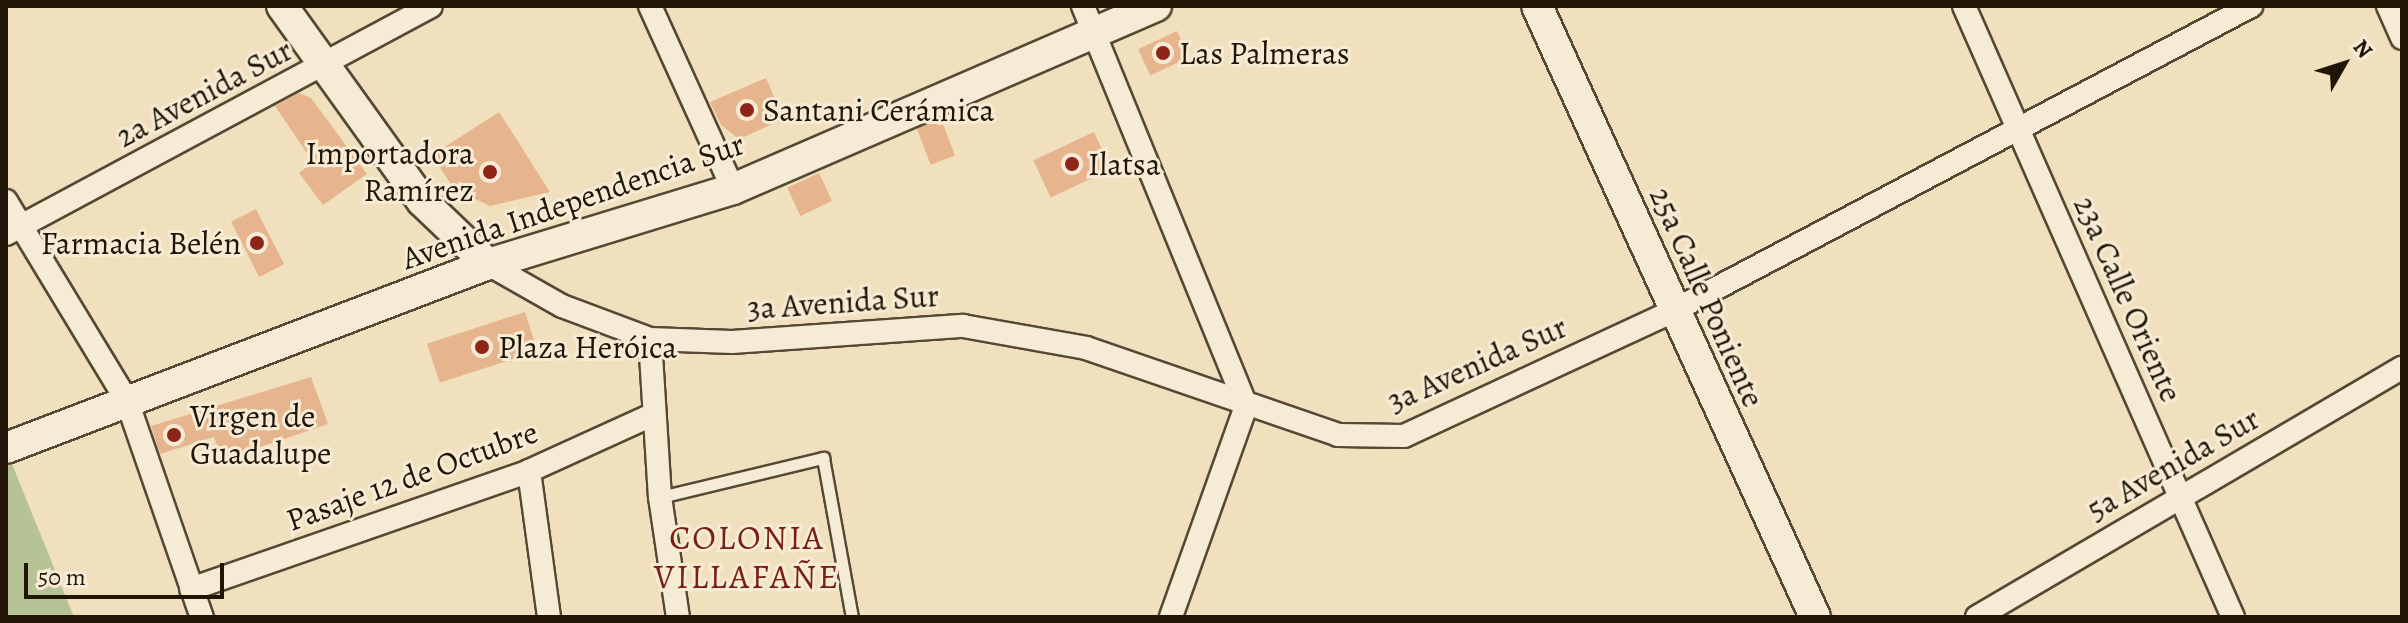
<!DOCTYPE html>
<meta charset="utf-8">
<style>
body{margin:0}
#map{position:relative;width:2408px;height:623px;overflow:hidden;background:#f1e0bd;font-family:Alegreya,serif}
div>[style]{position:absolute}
.green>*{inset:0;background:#b6c394}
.building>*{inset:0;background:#e6b58d;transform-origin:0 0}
.roads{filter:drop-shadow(2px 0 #554834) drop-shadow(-2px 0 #554834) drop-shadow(0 2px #554834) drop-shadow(0 -2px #554834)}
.lane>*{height:11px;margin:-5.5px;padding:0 5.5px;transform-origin:5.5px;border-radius:5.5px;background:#f6ebd4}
.street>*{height:22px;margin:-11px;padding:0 11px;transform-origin:11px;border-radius:11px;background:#f6ebd4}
.secondary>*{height:30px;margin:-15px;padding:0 15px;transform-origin:15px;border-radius:15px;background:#f6ebd4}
.dots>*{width:22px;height:22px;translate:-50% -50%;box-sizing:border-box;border:4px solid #f6ebd4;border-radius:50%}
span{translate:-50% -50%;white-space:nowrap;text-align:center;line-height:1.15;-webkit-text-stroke:6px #f6ebd4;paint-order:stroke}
.poi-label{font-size:32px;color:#211507}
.left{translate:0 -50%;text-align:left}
.right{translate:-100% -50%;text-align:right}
.street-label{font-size:32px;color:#211507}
.neighbourhood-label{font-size:34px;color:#7a1f14;letter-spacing:2px}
.frame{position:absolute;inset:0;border:8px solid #211507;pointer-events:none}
.north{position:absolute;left:2304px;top:24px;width:80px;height:80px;-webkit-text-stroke:6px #f6ebd4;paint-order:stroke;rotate:51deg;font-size:22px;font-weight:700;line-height:32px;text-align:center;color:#211507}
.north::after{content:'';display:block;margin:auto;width:28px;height:36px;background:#211507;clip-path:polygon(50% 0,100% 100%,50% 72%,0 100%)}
.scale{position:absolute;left:24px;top:563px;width:200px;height:36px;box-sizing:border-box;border:4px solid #211507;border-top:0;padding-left:10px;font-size:24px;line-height:28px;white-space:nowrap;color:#211507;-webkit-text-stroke:6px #f6ebd4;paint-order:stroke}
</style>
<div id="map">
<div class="green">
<i style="clip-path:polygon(12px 464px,74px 617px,6px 617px,6px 467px)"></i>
</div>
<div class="building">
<i style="left:1177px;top:31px;width:29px;height:43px;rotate:65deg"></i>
<i style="clip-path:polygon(766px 78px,784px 119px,739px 139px,721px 125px,710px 102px)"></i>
<i style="clip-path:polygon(299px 93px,311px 98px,367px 174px,323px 205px,299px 173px,313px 162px,275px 106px)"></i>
<i style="clip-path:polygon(499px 112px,550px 192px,490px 206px,454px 189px,432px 155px)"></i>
<i style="left:941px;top:119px;width:39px;height:26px;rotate:69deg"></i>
<i style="left:1094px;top:132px;width:41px;height:67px;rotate:65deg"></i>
<i style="left:819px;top:173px;width:31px;height:35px;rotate:65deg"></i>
<i style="left:256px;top:209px;width:62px;height:28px;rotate:63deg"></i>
<i style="left:525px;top:312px;width:41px;height:103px;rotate:72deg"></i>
<i style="clip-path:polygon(311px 377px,328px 424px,222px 460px,214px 437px,160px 454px,151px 426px)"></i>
</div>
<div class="roads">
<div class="lane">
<i style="left:660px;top:497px;width:168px;rotate:-13.5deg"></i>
<i style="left:823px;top:458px;width:162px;rotate:79.7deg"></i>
</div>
<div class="street">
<i style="left:650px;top:6px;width:201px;rotate:65.6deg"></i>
<i style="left:1083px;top:6px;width:432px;rotate:67.8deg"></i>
<i style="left:1246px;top:406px;width:224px;rotate:109.6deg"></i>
<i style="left:1964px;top:6px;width:668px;rotate:66.24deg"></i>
<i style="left:2388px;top:6px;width:35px;rotate:66deg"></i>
<i style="left:6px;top:201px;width:234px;rotate:58.8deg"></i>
<i style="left:127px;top:401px;width:229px;rotate:70.9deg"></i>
<i style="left:6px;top:234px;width:482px;rotate:-28.2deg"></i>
<i style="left:488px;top:264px;width:85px;rotate:29.6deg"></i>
<i style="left:562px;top:306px;width:94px;rotate:20.6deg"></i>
<i style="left:650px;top:339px;width:82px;rotate:2.1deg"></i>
<i style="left:732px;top:342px;width:232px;rotate:-4deg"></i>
<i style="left:963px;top:326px;width:125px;rotate:10.1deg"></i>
<i style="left:1086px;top:348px;width:267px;rotate:19deg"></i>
<i style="left:1338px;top:435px;width:66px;rotate:0.9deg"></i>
<i style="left:1404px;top:436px;width:297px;rotate:-24.9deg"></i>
<i style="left:1673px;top:311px;width:654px;rotate:-27.82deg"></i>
<i style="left:650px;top:339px;width:158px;rotate:86.4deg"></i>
<i style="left:660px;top:497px;width:121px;rotate:81.5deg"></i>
<i style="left:529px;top:471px;width:147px;rotate:82.2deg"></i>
<i style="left:191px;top:589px;width:358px;rotate:-19.2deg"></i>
<i style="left:529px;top:471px;width:135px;rotate:-24.5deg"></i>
<i style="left:1977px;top:617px;width:493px;rotate:-30.4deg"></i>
</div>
<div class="secondary">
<i style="left:282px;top:6px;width:240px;rotate:54.3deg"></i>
<i style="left:422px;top:201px;width:91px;rotate:43.7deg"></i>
<i style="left:1537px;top:6px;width:671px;rotate:65.53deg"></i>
<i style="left:6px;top:448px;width:516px;rotate:-20.89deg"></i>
<i style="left:488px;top:264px;width:256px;rotate:-17deg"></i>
<i style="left:733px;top:189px;width:461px;rotate:-23.4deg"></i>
</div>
</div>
<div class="dots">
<i style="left:1163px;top:53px;background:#8f2418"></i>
<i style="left:747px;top:110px;background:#8f2418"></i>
<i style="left:1072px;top:164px;background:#8f2418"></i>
<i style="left:490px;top:172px;background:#8f2418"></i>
<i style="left:257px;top:243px;background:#8f2418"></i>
<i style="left:482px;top:347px;background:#8f2418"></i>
<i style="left:174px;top:435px;background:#8f2418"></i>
</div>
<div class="poi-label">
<span class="left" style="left:1179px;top:53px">Las Palmeras</span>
<span class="left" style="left:763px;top:110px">Santani Cerámica</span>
<span class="right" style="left:474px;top:172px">Importadora<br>Ramírez</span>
<span class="left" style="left:1088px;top:164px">Ilatsa</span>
<span class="right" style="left:241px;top:243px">Farmacia Belén</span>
<span class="left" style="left:498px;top:347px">Plaza Heróica</span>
<span class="left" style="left:190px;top:435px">Virgen de<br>Guadalupe</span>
</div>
<div class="street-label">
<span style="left:204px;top:93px;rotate:-28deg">2a Avenida Sur</span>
<span style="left:573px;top:201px;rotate:-19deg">Avenida Independencia Sur</span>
<span style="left:1707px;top:297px;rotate:66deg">25a Calle Poniente</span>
<span style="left:2128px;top:299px;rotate:66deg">23a Calle Oriente</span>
<span style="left:843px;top:302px;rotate:-4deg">3a Avenida Sur</span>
<span style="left:1477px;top:364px;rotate:-24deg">3a Avenida Sur</span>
<span style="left:2173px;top:464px;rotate:-30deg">5a Avenida Sur</span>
<span style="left:412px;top:476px;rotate:-20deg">Pasaje 12 de Octubre</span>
</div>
<div class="neighbourhood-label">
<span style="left:747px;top:557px">COLONIA<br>VILLAFAÑE</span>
</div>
<div class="frame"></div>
<div class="north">N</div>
<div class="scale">50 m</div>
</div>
